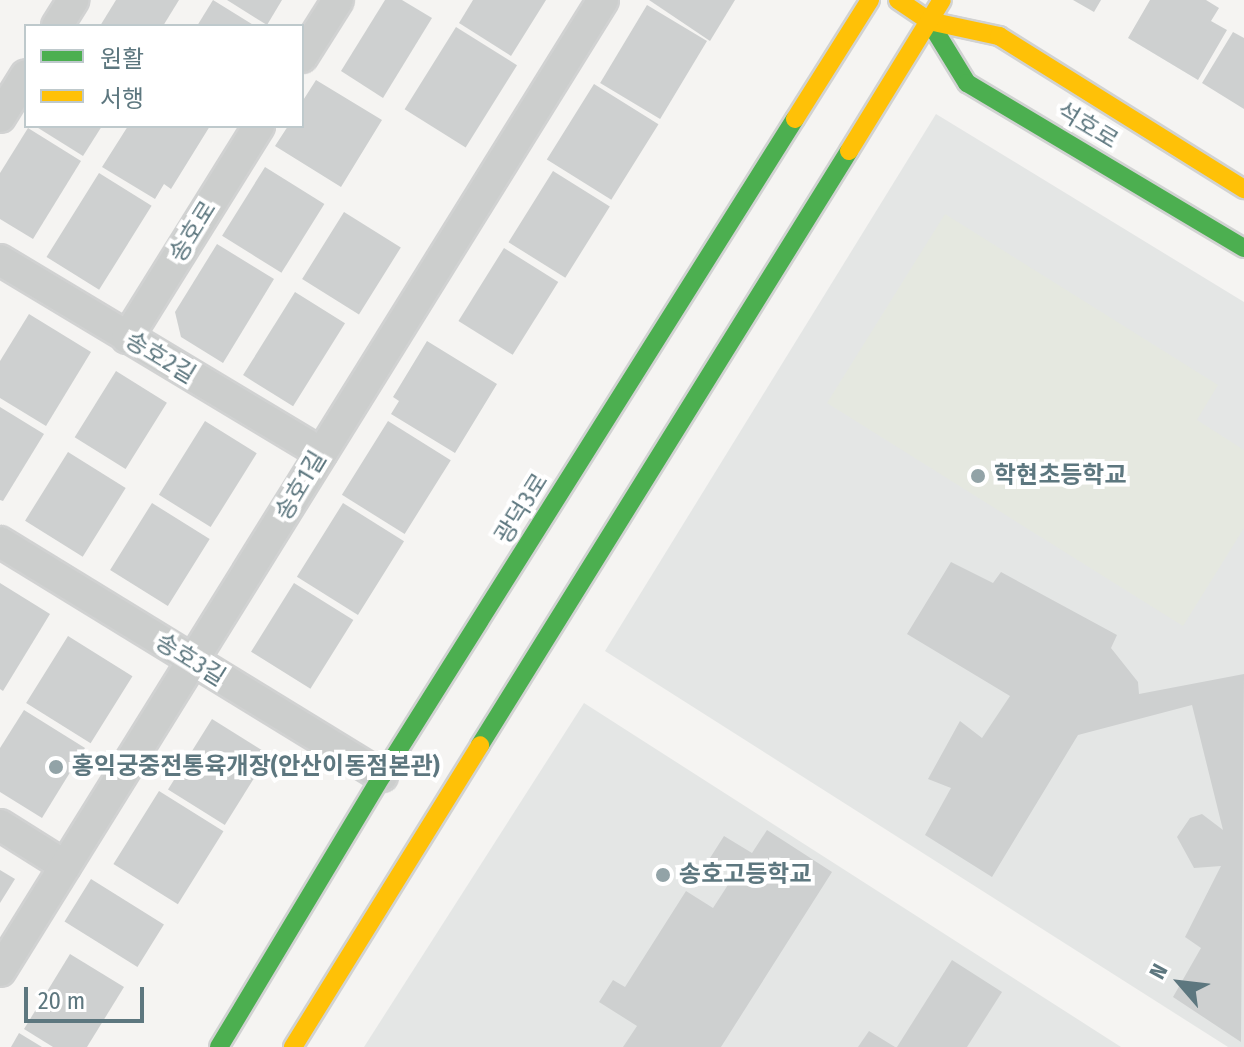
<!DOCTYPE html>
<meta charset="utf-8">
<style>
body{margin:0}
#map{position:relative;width:1244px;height:1047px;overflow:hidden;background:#f5f4f2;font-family:"Fira Sans Condensed","Noto Sans KR",sans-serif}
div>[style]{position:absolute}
.built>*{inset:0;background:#e4e6e5}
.green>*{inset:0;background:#e5e8e0}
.building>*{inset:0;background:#ced0d0;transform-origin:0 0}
.roads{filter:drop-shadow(2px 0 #d1d2d2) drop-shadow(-2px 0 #d1d2d2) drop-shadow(0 2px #d1d2d2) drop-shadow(0 -2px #d1d2d2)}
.street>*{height:30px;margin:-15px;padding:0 15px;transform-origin:15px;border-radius:15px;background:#cccecd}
.fast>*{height:18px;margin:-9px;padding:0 9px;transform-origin:9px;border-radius:9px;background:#4caf50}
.slow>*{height:18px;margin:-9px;padding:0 9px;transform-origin:9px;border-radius:9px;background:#ffc107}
.dots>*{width:22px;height:22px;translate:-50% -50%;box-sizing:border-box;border:4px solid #fff;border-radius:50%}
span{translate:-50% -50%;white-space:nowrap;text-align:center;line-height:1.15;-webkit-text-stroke:8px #fff;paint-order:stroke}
.street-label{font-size:24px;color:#5d777f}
.poi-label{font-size:24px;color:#5d777f;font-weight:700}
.left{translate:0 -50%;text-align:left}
.legend{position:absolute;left:24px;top:24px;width:280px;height:104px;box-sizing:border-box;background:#fff;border:2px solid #bec9cc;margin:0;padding:10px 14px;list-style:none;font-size:24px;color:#5d777f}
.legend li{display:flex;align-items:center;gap:16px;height:40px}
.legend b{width:40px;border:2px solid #bec9cc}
.north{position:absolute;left:1140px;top:943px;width:80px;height:80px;-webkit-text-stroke:6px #fff;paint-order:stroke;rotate:298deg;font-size:22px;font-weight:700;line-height:32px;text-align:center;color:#5d777f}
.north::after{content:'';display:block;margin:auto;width:28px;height:36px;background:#5d777f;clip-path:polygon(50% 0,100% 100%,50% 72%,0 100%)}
.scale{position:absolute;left:24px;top:987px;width:120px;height:36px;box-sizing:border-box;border:4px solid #5d777f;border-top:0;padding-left:10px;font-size:24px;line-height:28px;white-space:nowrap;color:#5d777f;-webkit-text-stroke:6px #fff;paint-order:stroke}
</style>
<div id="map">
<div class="built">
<i style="clip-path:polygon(936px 114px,1244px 302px,1244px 1047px,1228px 1047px,605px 651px)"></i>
<i style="clip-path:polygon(584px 703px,1121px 1047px,364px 1047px)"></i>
</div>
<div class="green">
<i style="clip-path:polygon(945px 214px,1218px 385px,1197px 420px,1244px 450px,1244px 528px,1183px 626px,827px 403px)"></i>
</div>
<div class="building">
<i style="clip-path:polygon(116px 0,179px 0,163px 26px,100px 26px)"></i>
<i style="clip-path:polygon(213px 0,255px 26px,197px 26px)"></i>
<i style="clip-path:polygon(227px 0,282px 0,267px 25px)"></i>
<i style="clip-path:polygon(385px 0,402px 0,432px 18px,383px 98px,341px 71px)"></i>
<i style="clip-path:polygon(473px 0,546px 0,511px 56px,459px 23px)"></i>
<i style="clip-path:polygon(649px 0,735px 0,710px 41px)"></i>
<i style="clip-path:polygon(1073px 0,1101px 0,1094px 12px)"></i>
<i style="clip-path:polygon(1150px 0,1206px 0,1219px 8px,1211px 21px,1227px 30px,1198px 80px,1128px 38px)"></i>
<i style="left:647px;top:5px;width:70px;height:91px;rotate:31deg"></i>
<i style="left:456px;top:27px;width:72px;height:97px;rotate:32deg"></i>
<i style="clip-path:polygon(1233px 32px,1244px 38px,1244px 109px,1202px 83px)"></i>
<i style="clip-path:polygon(316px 80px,382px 120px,341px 187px,275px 146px,288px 126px,302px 126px,302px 102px)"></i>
<i style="left:594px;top:84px;width:76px;height:89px;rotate:32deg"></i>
<i style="clip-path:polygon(35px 126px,102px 126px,83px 156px)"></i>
<i style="clip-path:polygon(128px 126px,210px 126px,171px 189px,164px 184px,155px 199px,102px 167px)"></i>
<i style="clip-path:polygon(28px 128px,81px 161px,33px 239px,0 219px,0 173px)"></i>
<i style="left:265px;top:167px;width:70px;height:81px;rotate:32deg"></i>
<i style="left:553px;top:171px;width:67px;height:84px;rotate:32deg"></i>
<i style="left:99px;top:173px;width:62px;height:99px;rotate:32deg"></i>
<i style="left:344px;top:212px;width:67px;height:79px;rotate:32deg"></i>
<i style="clip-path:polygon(217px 244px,274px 279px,223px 363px,181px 337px,175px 312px)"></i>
<i style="left:504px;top:248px;width:64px;height:86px;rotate:32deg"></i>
<i style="left:295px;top:292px;width:59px;height:98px;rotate:32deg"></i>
<i style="clip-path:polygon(29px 314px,91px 352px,46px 426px,0 398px,0 361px)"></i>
<i style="clip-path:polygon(427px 341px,497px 384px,455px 453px,391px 414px,399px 401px,393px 397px)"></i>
<i style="left:116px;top:371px;width:60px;height:78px;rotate:32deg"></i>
<i style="clip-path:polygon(0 407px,44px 434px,3px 501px,0 500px)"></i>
<i style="left:205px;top:421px;width:61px;height:87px;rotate:32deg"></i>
<i style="left:388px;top:421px;width:74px;height:87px;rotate:32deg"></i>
<i style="left:68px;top:452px;width:68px;height:81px;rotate:32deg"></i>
<i style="left:152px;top:503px;width:68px;height:79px;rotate:32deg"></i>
<i style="left:343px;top:503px;width:72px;height:87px;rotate:32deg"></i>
<i style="clip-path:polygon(951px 562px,993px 583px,1001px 572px,1117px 635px,1111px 648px,1138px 682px,1139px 694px,1244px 674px,1241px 1042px,1173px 997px,1201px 948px,1185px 937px,1221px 866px,1194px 868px,1177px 837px,1190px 818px,1202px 814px,1223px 830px,1192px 705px,1078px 735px,992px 877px,925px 835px,951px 788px,928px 779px,960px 721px,982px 738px,1010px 696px,907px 634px)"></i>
<i style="clip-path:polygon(0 583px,50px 614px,3px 691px,0 689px)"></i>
<i style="left:294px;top:583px;width:70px;height:81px;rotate:32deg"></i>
<i style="left:68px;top:636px;width:76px;height:79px;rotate:32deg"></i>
<i style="clip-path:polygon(24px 710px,85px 748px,42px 818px,0 792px,0 748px)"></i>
<i style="left:212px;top:719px;width:67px;height:83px;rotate:32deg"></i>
<i style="left:159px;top:791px;width:76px;height:86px;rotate:32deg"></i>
<i style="clip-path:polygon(767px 830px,832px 872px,721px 1047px,623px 1047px,637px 1026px,599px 1002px,613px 980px,625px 987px,686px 891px,713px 908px,735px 874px,710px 858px,724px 836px,752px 853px)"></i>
<i style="clip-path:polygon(0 870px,15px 879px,0 903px)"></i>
<i style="left:91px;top:879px;width:86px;height:50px;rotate:32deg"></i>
<i style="clip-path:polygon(70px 954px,124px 987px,87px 1047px,53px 1047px,24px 1029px)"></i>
<i style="clip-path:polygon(952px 960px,1002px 992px,967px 1047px,897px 1047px)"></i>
<i style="clip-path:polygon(869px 1031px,895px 1047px,858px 1047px)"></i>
<i style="clip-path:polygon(19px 1033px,42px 1047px,11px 1047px)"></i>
</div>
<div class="roads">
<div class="street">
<i style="left:57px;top:26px;width:31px;rotate:-58deg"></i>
<i style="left:302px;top:57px;width:67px;rotate:-57.7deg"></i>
<i style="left:0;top:117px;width:49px;rotate:-58.2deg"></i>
<i style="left:0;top:260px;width:375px;rotate:31deg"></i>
<i style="left:127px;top:338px;width:250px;rotate:-58.1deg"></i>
<i style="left:0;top:542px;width:448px;rotate:31.5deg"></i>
<i style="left:0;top:825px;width:77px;rotate:32.2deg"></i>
<i style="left:0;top:971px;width:1143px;rotate:-58.16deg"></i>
</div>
<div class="fast">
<i style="left:929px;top:21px;width:73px;rotate:58.5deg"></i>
<i style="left:967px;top:83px;width:322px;rotate:30.8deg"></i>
<i style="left:480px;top:745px;width:699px;rotate:-58.15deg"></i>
<i style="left:219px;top:1047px;width:316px;rotate:-59deg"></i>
<i style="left:382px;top:776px;width:776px;rotate:-57.85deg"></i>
</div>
<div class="slow">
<i style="left:898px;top:0;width:37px;rotate:34deg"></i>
<i style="left:929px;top:21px;width:72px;rotate:12.1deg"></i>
<i style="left:999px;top:36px;width:289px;rotate:32deg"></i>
<i style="left:795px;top:119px;width:141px;rotate:-57.8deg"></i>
<i style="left:849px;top:151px;width:177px;rotate:-58.4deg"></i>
<i style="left:293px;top:1047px;width:355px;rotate:-58.2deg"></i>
</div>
</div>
<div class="dots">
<i style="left:978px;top:476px;background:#92a3a7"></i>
<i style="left:56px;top:767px;background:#92a3a7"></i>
<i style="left:663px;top:875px;background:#92a3a7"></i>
</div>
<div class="street-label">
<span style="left:1087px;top:126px;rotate:31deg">석호로</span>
<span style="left:193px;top:232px;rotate:-58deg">송호로</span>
<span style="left:160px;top:358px;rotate:31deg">송호2길</span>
<span style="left:301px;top:486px;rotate:-59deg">송호1길</span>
<span style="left:522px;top:509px;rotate:-58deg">광덕3로</span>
<span style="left:190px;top:660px;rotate:32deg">송호3길</span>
</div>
<div class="poi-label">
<span class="left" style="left:994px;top:476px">학현초등학교</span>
<span class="left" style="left:72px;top:767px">홍익궁중전통육개장(안산이동점본관)</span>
<span class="left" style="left:679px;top:875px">송호고등학교</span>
</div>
<ul class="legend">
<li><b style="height:10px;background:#4caf50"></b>원활</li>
<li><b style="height:10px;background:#ffc107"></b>서행</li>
</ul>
<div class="north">N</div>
<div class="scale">20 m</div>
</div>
